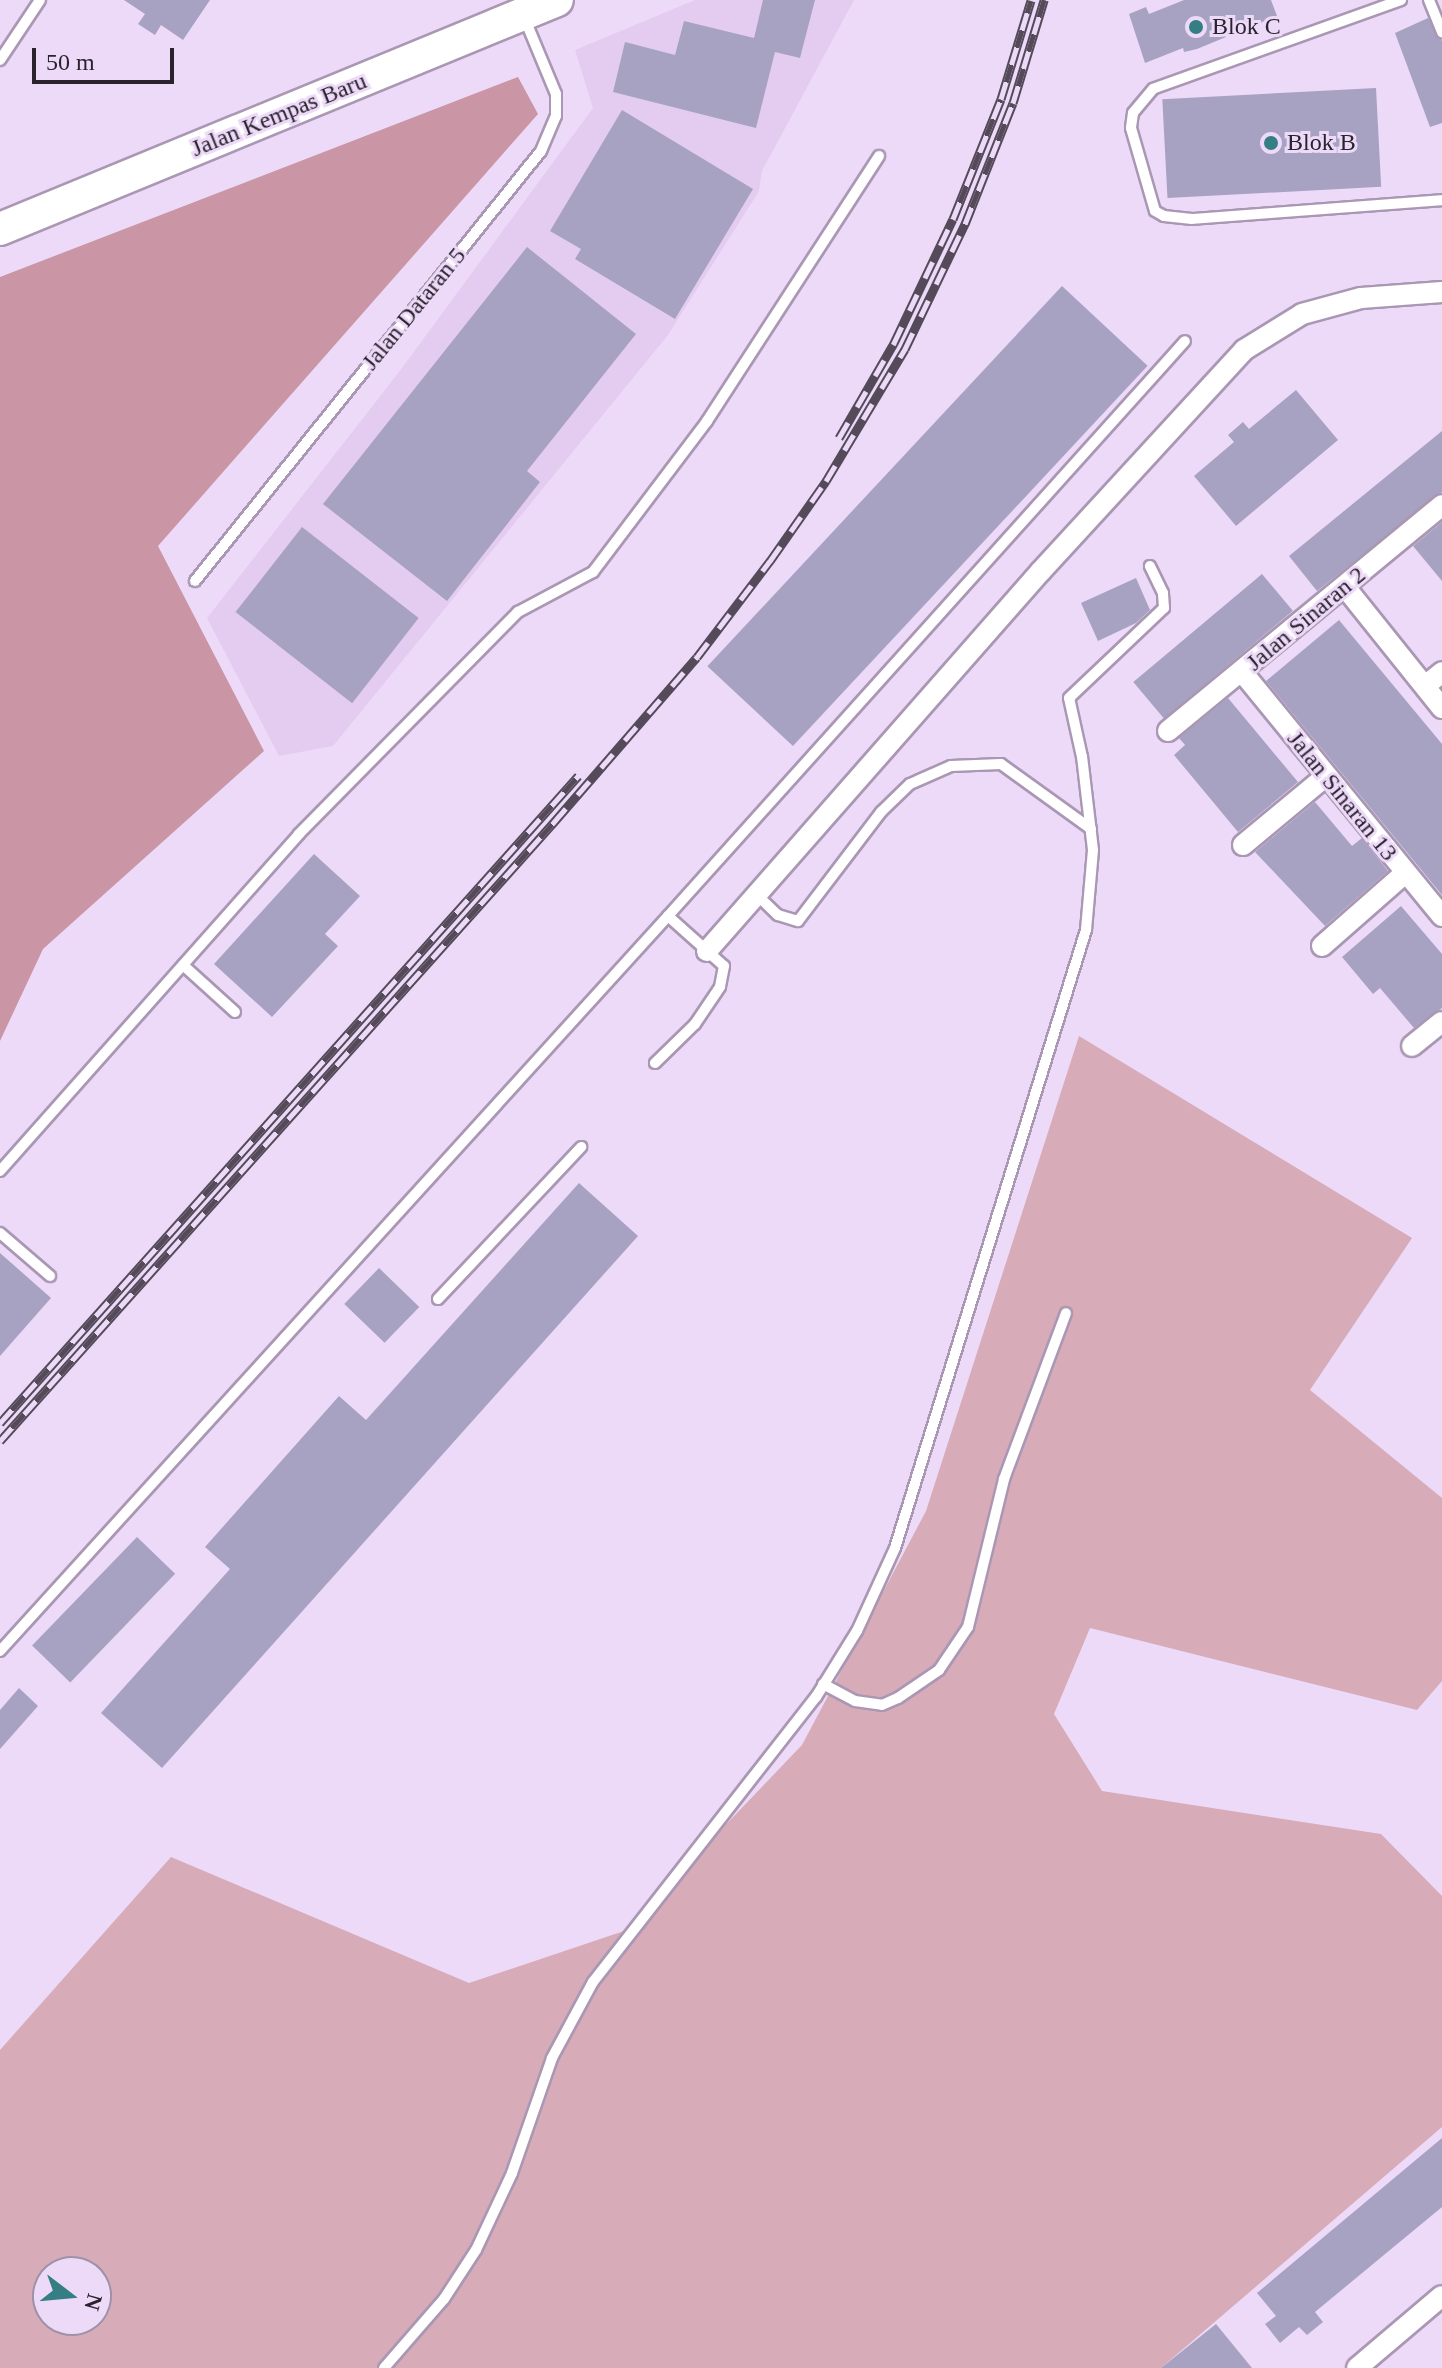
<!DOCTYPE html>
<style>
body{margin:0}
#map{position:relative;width:1442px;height:2368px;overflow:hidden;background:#eddaf8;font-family:Georgia,serif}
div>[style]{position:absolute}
.built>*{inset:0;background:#e4ccf0}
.green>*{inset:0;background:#d7abb7}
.forest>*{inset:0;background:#ca95a5}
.building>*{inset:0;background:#a7a2c2;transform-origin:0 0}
.roads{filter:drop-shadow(2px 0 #aa97b3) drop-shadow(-2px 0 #aa97b3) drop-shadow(0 2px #aa97b3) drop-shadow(0 -2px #aa97b3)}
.service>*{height:10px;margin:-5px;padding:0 5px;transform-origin:5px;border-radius:5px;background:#fff}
.minor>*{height:20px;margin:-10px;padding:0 10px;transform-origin:10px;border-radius:10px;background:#fff}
.primary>*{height:32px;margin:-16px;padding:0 16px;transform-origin:16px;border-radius:16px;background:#fff}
.rail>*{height:9px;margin-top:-4.5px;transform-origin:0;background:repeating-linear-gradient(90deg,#eddaf8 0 18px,#544a59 0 36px);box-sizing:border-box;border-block:2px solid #544a59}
.dots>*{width:22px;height:22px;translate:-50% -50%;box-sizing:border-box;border:4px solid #eddaf8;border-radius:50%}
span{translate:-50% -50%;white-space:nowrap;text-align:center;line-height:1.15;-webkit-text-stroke:6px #eddaf8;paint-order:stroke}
.poi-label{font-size:24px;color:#2a232e}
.left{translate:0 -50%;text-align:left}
.street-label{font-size:24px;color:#2a232e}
.north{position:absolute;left:32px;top:2256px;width:80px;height:80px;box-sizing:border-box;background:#eddaf8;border:2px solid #9f91a7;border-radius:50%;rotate:106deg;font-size:22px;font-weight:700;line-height:32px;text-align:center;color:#2a232e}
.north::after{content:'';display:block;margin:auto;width:28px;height:36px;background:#357e83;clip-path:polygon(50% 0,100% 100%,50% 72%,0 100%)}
.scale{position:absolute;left:32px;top:48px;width:142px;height:36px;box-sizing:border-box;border:4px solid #2a232e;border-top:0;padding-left:10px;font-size:24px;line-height:28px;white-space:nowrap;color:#2a232e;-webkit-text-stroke:6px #eddaf8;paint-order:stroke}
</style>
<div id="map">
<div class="built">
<i style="clip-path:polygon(695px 0,854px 0,762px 171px,759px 191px,668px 335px,333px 746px,279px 756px,207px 618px,399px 372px,593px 108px,575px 50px)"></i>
</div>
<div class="green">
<i style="clip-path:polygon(evenodd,1079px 1036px,1412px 1238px,1310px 1390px,1442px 1498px,1442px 1681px,1417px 1710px,1090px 1628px,1054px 1714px,1102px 1791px,1381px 1834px,1442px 1896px,1442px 2127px,1161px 2368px,0 2368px,0 2050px,171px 1857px,469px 1983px,624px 1931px,802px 1745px,926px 1511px,1079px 1036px,48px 2272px,96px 2272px,96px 2320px,48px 2320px,48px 2272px)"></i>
</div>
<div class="forest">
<i style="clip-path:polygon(518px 77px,538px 114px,158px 546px,264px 751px,43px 949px,0 1041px,0 277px)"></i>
</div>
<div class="building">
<i style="clip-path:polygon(124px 0,210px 0,183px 40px,161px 25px,155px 35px,138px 24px,145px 14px)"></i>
<i style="clip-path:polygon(763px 0,815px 0,800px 58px,775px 52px,756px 128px,613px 92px,625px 42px,675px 55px,684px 21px,754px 38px)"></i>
<i style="clip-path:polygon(1184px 0,1271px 0,1277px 16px,1197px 49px,1184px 52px,1183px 48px,1145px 63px,1129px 14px,1146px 7px,1149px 14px)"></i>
<i style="clip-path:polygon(1428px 18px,1442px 41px,1442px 123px,1430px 127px,1395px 33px)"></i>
<i style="left:1376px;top:88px;width:99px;height:214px;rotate:87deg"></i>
<i style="clip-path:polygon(622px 110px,753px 189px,675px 319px,575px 259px,581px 249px,550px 231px)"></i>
<i style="clip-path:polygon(527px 247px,636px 334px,527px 471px,540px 482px,447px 601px,323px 504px)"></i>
<i style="left:1062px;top:286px;width:117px;height:520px;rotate:43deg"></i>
<i style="clip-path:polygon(1296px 390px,1338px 440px,1236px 526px,1194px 476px,1234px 442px,1228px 435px,1243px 422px,1249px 429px)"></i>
<i style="clip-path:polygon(1442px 431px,1442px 492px,1317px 591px,1289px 556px)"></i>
<i style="clip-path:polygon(1442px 522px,1442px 581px,1413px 546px)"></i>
<i style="left:302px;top:527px;width:148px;height:108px;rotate:38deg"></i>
<i style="left:1262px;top:574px;width:48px;height:168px;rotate:50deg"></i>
<i style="clip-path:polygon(1136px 578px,1150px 610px,1136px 623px,1098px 641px,1081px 603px)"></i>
<i style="clip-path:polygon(1339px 620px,1442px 744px,1442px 895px,1266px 681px)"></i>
<i style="clip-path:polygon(1228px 698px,1298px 782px,1238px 832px,1174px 755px,1185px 745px,1179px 738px)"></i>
<i style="clip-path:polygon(1315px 802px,1352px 846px,1362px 838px,1388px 871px,1325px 926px,1255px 852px)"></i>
<i style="clip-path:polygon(314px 854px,360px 896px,325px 934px,338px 946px,272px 1017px,214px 964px)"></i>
<i style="clip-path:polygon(1401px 906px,1442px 954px,1442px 1008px,1414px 1028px,1380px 988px,1373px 994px,1342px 957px)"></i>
<i style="clip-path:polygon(579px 1183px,638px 1236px,162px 1768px,101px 1713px,230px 1569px,205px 1547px,339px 1396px,366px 1420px)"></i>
<i style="clip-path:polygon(0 1253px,51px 1298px,0 1356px)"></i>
<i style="left:379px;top:1268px;width:56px;height:50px;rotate:44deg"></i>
<i style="left:137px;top:1537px;width:53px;height:151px;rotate:44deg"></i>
<i style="clip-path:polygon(19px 1688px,38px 1706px,0 1749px,0 1710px)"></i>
<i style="clip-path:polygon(1442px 2138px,1442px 2207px,1315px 2312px,1323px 2322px,1307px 2335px,1299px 2327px,1280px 2343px,1265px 2324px,1276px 2316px,1257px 2293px)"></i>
<i style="clip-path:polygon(1216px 2324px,1252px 2368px,1161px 2368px)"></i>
</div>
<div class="roads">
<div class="service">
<i style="left:1401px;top:0;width:263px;rotate:160.3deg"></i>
<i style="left:1153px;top:89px;width:31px;rotate:130deg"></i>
<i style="left:1133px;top:113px;width:15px;rotate:98deg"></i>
<i style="left:1131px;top:128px;width:86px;rotate:73.9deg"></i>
<i style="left:1155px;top:211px;width:10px;rotate:29deg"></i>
<i style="left:1164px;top:216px;width:28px;rotate:6deg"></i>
<i style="left:1192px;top:219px;width:251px;rotate:-4.3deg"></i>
<i style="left:1429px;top:0;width:35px;rotate:68deg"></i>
<i style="left:0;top:60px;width:72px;rotate:-56.3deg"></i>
<i style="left:195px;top:581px;width:552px;rotate:-51.18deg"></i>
<i style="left:541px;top:151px;width:38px;rotate:-67deg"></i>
<i style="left:556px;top:116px;width:22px;rotate:-90deg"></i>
<i style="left:556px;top:94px;width:83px;rotate:-112.6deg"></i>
<i style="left:757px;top:895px;width:29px;rotate:44deg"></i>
<i style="left:778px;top:915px;width:21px;rotate:17deg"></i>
<i style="left:798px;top:921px;width:137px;rotate:-52.7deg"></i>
<i style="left:881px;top:812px;width:40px;rotate:-44deg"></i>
<i style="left:910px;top:784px;width:45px;rotate:-23.7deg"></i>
<i style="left:951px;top:766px;width:50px;rotate:-2.3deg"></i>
<i style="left:1001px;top:764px;width:111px;rotate:35.8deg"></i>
<i style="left:668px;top:916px;width:773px;rotate:-48.04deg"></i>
<i style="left:183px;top:965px;width:70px;rotate:42.1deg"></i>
<i style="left:0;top:1171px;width:451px;rotate:-48.4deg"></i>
<i style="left:299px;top:834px;width:312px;rotate:-45.4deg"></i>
<i style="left:518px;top:612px;width:85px;rotate:-28.1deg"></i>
<i style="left:593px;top:572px;width:189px;rotate:-52.9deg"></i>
<i style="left:707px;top:421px;width:316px;rotate:-57deg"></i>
<i style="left:0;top:1233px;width:66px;rotate:40.7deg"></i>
<i style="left:438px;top:1299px;width:209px;rotate:-46.7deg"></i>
<i style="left:0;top:1651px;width:993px;rotate:-47.73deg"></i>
<i style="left:668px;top:916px;width:75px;rotate:41.8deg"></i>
<i style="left:724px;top:966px;width:21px;rotate:101deg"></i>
<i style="left:720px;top:987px;width:45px;rotate:124deg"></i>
<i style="left:695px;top:1024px;width:56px;rotate:135.7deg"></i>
<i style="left:823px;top:1684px;width:36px;rotate:28deg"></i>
<i style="left:855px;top:1701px;width:27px;rotate:8deg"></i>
<i style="left:882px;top:1705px;width:17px;rotate:-24deg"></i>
<i style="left:898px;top:1698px;width:50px;rotate:-34.3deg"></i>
<i style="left:939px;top:1670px;width:52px;rotate:-56deg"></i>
<i style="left:968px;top:1627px;width:152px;rotate:-76.3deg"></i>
<i style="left:1004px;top:1479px;width:177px;rotate:-69.5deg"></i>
<i style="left:384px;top:2368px;width:91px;rotate:-49deg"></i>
<i style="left:444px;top:2299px;width:59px;rotate:-56.9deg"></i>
<i style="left:476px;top:2250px;width:85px;rotate:-64.9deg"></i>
<i style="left:512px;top:2173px;width:122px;rotate:-70.8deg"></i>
<i style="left:552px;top:2058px;width:86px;rotate:-61.7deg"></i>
<i style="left:593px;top:1982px;width:362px;rotate:-52deg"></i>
<i style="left:816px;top:1697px;width:78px;rotate:-58.2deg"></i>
<i style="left:857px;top:1631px;width:91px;rotate:-65.4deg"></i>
<i style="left:895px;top:1548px;width:647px;rotate:-72.83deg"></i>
<i style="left:1086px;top:930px;width:80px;rotate:-85deg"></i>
<i style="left:1093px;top:850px;width:94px;rotate:-96.7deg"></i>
<i style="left:1082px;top:757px;width:60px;rotate:-102.4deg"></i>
<i style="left:1069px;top:698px;width:131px;rotate:-43.5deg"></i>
<i style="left:1164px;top:608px;width:15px;rotate:-94deg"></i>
<i style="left:1163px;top:593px;width:30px;rotate:-116deg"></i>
</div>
<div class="minor">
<i style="left:1345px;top:587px;width:155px;rotate:51.3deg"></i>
<i style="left:1243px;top:673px;width:314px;rotate:50.7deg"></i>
<i style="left:1425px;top:686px;width:22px;rotate:-39deg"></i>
<i style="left:1168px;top:731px;width:355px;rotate:-39.5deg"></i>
<i style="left:1243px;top:845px;width:107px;rotate:-39.7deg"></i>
<i style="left:1322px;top:946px;width:111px;rotate:-41.3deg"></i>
<i style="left:707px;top:951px;width:506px;rotate:-48.69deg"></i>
<i style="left:1041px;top:571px;width:300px;rotate:-47.4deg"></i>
<i style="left:1244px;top:350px;width:68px;rotate:-31.8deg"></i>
<i style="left:1302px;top:314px;width:61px;rotate:-15.2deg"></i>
<i style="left:1361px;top:298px;width:81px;rotate:-4.2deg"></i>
<i style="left:1412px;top:1046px;width:38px;rotate:-39deg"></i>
<i style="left:1357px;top:2368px;width:111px;rotate:-40.3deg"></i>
</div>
<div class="primary">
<i style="left:0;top:229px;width:602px;rotate:-22.35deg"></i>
</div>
</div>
<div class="rail">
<i style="left:839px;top:438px;width:110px;rotate:-59.9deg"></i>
<i style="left:894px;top:343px;width:137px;rotate:-64.6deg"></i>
<i style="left:953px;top:219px;width:129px;rotate:-68.2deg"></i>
<i style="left:1001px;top:99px;width:103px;rotate:-73.1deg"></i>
<i style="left:0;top:1423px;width:868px;rotate:-48.22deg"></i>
<i style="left:0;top:1441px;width:831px;rotate:-48.17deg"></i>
<i style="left:554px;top:822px;width:218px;rotate:-49.1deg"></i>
<i style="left:697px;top:657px;width:121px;rotate:-52.8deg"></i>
<i style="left:770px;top:561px;width:98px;rotate:-55deg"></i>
<i style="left:826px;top:481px;width:154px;rotate:-59.1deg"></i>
<i style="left:905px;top:349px;width:139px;rotate:-64.4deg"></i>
<i style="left:965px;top:224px;width:130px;rotate:-68.4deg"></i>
<i style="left:1013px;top:103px;width:108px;rotate:-73.2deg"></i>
</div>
<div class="dots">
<i style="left:1196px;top:27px;background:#357e83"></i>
<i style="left:1271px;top:143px;background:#357e83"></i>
</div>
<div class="poi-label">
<span class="left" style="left:1212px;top:27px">Blok C</span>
<span class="left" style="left:1287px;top:143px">Blok B</span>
</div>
<div class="street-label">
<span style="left:279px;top:115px;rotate:-22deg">Jalan Kempas Baru</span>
<span style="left:414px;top:309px;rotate:-51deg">Jalan Dataran 5</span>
<span style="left:1306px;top:619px;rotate:-40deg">Jalan Sinaran 2</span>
<span style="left:1342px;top:796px;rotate:51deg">Jalan Sinaran 13</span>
</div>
<div class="north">N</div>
<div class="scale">50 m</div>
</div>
